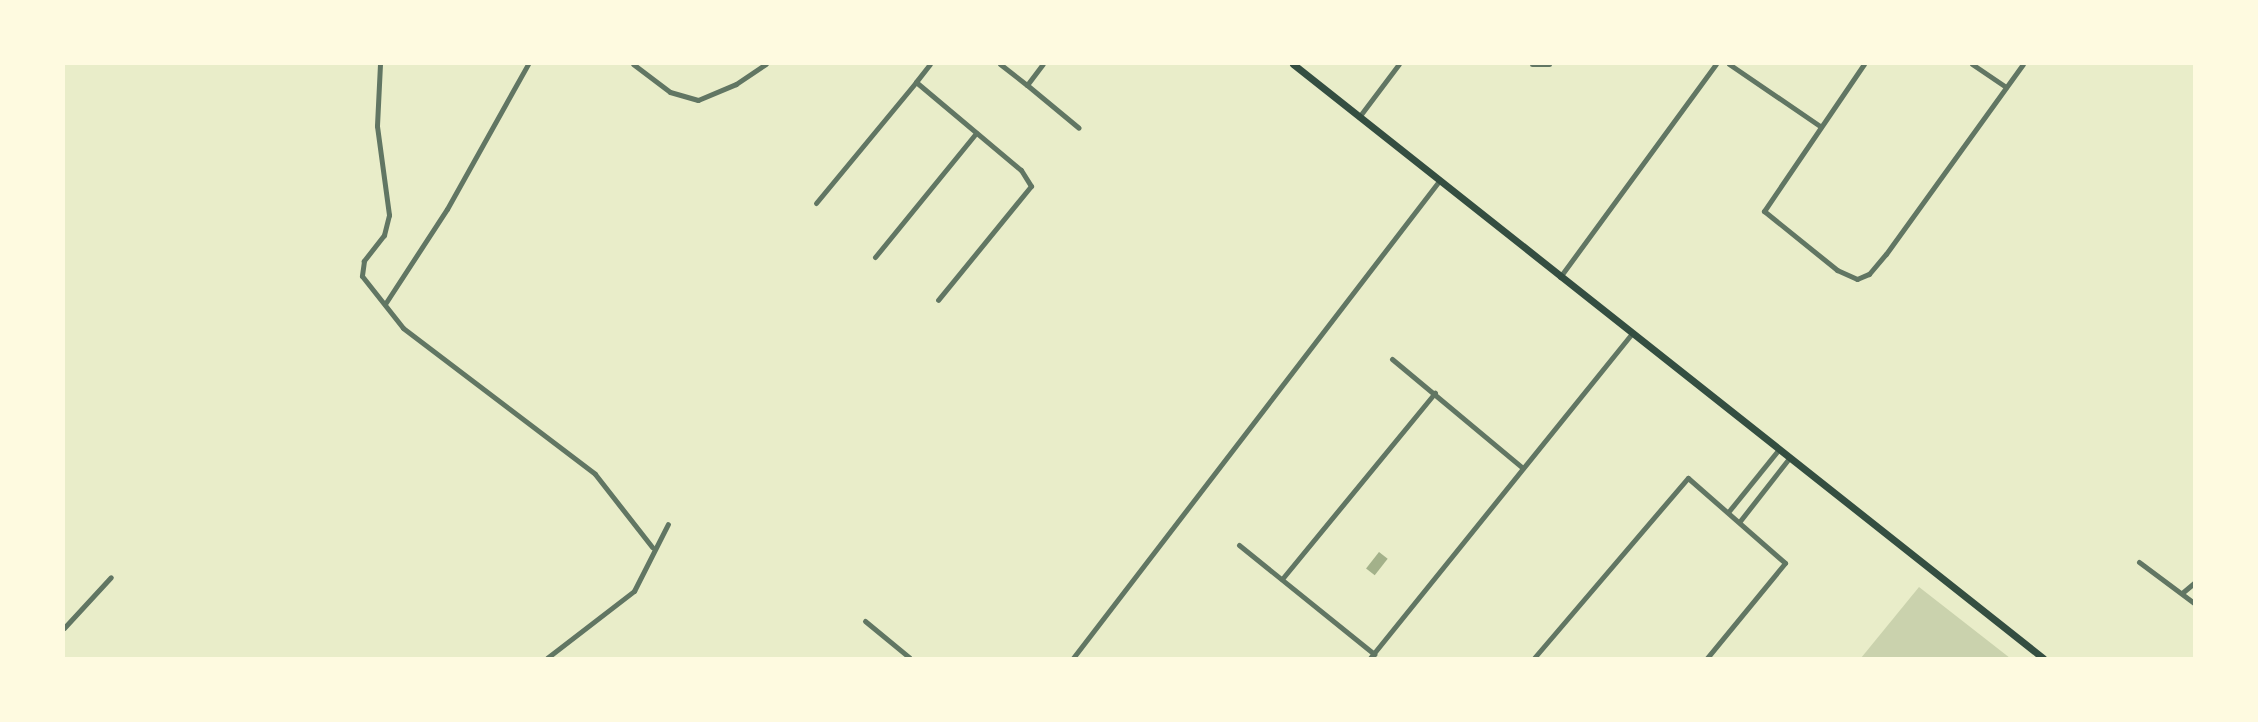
<!DOCTYPE html>
<style>
body{margin:0}
#map{position:relative;width:2258px;height:722px;overflow:hidden;background:#e9edc9;font-family:Signika,sans-serif}
div>[style]{position:absolute}
.green>*{inset:0;background:#cad2ad}
.water>*{inset:0;background:#a3b18a;transform-origin:0 0}
.minor>*{height:5px;margin:-2.5px;padding:0 2.5px;transform-origin:2.5px;border-radius:2.5px;background:#617663}
.secondary>*{height:7px;margin:-3.5px;padding:0 3.5px;transform-origin:3.5px;border-radius:3.5px;background:#344e41}
span{translate:-50% -50%;white-space:nowrap;text-align:center;line-height:1.15;-webkit-text-stroke:5px #fefae0;paint-order:stroke}
.frame{position:absolute;inset:0;border:65px solid #fefae0;pointer-events:none}
</style>
<div id="map">
<div class="green">
<i style="clip-path:polygon(1919px 587px,2010px 658px,1861px 658px)"></i>
</div>
<div class="water">
<i style="left:1379px;top:552px;width:11px;height:21px;rotate:38deg"></i>
</div>
<div class="minor">
<i style="left:380px;top:64px;width:62px;rotate:92.8deg"></i>
<i style="left:377px;top:126px;width:90px;rotate:82.3deg"></i>
<i style="left:389px;top:215px;width:21px;rotate:104deg"></i>
<i style="left:384px;top:235px;width:33px;rotate:128deg"></i>
<i style="left:364px;top:261px;width:15px;rotate:98deg"></i>
<i style="left:362px;top:276px;width:66px;rotate:51.7deg"></i>
<i style="left:403px;top:328px;width:241px;rotate:37.2deg"></i>
<i style="left:595px;top:474px;width:93px;rotate:52deg"></i>
<i style="left:633px;top:64px;width:46px;rotate:37.1deg"></i>
<i style="left:670px;top:92px;width:29px;rotate:16deg"></i>
<i style="left:698px;top:100px;width:41px;rotate:-22.8deg"></i>
<i style="left:736px;top:84px;width:36px;rotate:-34deg"></i>
<i style="left:930px;top:64px;width:23px;rotate:128deg"></i>
<i style="left:916px;top:82px;width:137px;rotate:40deg"></i>
<i style="left:1021px;top:170px;width:19px;rotate:58deg"></i>
<i style="left:1031px;top:186px;width:147px;rotate:129.2deg"></i>
<i style="left:1000px;top:64px;width:34px;rotate:38deg"></i>
<i style="left:1027px;top:85px;width:26px;rotate:-53deg"></i>
<i style="left:1532px;top:64px;width:17px"></i>
<i style="left:1729px;top:64px;width:110px;rotate:34.3deg"></i>
<i style="left:1864px;top:64px;width:178px;rotate:124.2deg"></i>
<i style="left:1764px;top:211px;width:94px;rotate:38.9deg"></i>
<i style="left:1837px;top:270px;width:22px;rotate:24deg"></i>
<i style="left:1857px;top:279px;width:13px;rotate:-23deg"></i>
<i style="left:1869px;top:274px;width:26px;rotate:-50deg"></i>
<i style="left:1886px;top:254px;width:234px;rotate:-54.2deg"></i>
<i style="left:1972px;top:64px;width:41px;rotate:34.1deg"></i>
<i style="left:1027px;top:85px;width:67px;rotate:39.6deg"></i>
<i style="left:1359px;top:117px;width:66px;rotate:-53deg"></i>
<i style="left:816px;top:203px;width:157px;rotate:-50.4deg"></i>
<i style="left:875px;top:257px;width:160px;rotate:-50.8deg"></i>
<i style="left:1560px;top:277px;width:264px;rotate:-53.8deg"></i>
<i style="left:385px;top:304px;width:113px;rotate:-56.9deg"></i>
<i style="left:447px;top:209px;width:166px;rotate:-60.8deg"></i>
<i style="left:1392px;top:359px;width:170px;rotate:39.8deg"></i>
<i style="left:1729px;top:511px;width:80px;rotate:-51.1deg"></i>
<i style="left:1740px;top:521px;width:81px;rotate:-52deg"></i>
<i style="left:1239px;top:545px;width:174px;rotate:38.9deg"></i>
<i style="left:2139px;top:562px;width:69px;rotate:36.7deg"></i>
<i style="left:1282px;top:579px;width:241px;rotate:-50.6deg"></i>
<i style="left:2182px;top:593px;width:16px;rotate:-40deg"></i>
<i style="left:865px;top:621px;width:58px;rotate:39.4deg"></i>
<i style="left:64px;top:628px;width:69px;rotate:-47.3deg"></i>
<i style="left:547px;top:658px;width:110px;rotate:-37.6deg"></i>
<i style="left:634px;top:591px;width:75px;rotate:-63.1deg"></i>
<i style="left:1073px;top:658px;width:601px;rotate:-52.5deg"></i>
<i style="left:1370px;top:658px;width:417px;rotate:-51.1deg"></i>
<i style="left:1534px;top:658px;width:237px;rotate:-49.5deg"></i>
<i style="left:1688px;top:478px;width:129px;rotate:41.2deg"></i>
<i style="left:1785px;top:563px;width:123px;rotate:129.4deg"></i>
</div>
<div class="secondary">
<i style="left:1293px;top:64px;width:957px;rotate:38.38deg"></i>
</div>
<div class="frame"></div>
</div>
